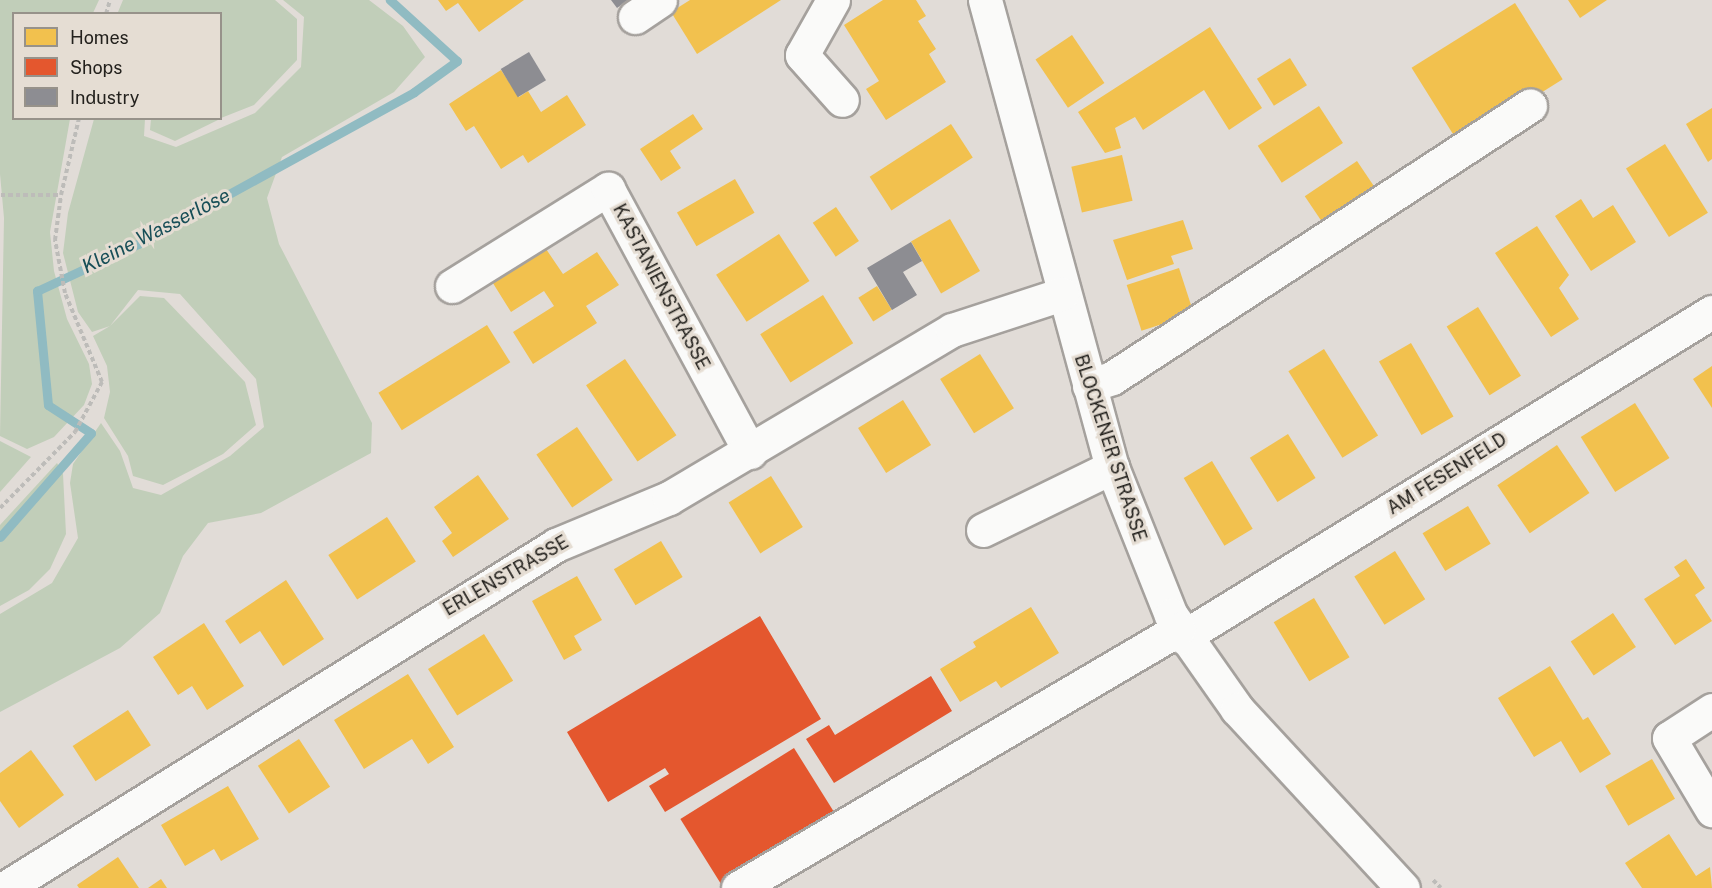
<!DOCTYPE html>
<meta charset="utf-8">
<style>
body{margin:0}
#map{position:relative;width:1712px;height:888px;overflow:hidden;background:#e1dcd7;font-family:"Public Sans",sans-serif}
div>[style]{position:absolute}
.green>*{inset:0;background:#c1ceb9}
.homes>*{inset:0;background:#f2c14e;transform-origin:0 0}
.shops>*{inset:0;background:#e4572e;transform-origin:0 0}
.industry>*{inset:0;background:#8d8d92;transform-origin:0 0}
.stream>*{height:9px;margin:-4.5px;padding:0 4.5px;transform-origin:4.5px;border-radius:4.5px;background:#90bbc2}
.path>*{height:4px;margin-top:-2px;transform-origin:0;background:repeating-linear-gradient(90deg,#bdbcb9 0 4.5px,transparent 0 7.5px)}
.roads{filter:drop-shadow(2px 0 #a5a19d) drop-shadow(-2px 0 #a5a19d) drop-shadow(0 2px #a5a19d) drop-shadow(0 -2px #a5a19d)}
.minor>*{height:33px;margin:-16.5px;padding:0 16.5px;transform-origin:16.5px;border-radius:16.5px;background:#fafaf9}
span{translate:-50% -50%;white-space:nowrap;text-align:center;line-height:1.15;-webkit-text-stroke:6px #e5ddd3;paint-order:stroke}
.street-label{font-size:18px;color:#23211d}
.water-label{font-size:20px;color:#174e57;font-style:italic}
.legend{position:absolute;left:12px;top:12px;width:210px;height:108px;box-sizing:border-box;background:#e5ddd3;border:2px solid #97928a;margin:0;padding:8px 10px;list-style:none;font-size:18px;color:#23211d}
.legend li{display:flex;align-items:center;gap:12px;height:30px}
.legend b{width:30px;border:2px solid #97928a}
</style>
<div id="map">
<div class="green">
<i style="clip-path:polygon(0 0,99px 0,93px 13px,14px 14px,14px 118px,70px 119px,50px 232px,54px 271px,67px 319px,89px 364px,92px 384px,84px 405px,54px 437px,27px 449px,0 436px,4px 218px,0 174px)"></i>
<i style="clip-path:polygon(123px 0,275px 0,297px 19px,297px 60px,254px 105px,221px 118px,220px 14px,124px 13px,118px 12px)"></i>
<i style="clip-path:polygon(283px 0,369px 0,403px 26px,425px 57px,394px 92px,282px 157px,267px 198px,279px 244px,372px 423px,371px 453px,261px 513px,208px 523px,183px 556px,160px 613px,120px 648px,0 712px,0 614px,52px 583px,78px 538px,70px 483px,73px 464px,101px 423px,120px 451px,133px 488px,161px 495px,230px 456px,264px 427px,256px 379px,180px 294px,138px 290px,110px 326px,140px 296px,164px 298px,245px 382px,256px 425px,223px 454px,163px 485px,133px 476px,128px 456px,104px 418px,110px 392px,107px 366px,93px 336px,110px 326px,92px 332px,78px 312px,63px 253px,68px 213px,94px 119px,145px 119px,144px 136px,176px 147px,255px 113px,301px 67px,304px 17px)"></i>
<i style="clip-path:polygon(220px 119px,175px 141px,150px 130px,151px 119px)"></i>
<i style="clip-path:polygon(0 441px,31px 457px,0 492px)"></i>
<i style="clip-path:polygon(57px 463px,63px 474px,66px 534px,50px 569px,29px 590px,0 606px,0 525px)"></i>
</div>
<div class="homes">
<i style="clip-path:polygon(438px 0,524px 0,479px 32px,458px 3px,446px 11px)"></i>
<i style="clip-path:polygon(690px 0,781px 0,697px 54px,671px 12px)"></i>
<i style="clip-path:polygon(883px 0,916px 0,926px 16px,918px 21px,936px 49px,929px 54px,946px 82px,886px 120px,866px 89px,879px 81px,844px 25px)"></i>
<i style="clip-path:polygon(1568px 0,1607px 0,1580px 18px)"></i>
<i style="left:1515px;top:3px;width:90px;height:122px;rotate:58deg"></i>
<i style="clip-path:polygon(1210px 27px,1262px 108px,1229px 130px,1204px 90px,1143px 130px,1135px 117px,1115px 128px,1121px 148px,1105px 153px,1078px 112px)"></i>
<i style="left:1072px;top:35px;width:58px;height:44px;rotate:56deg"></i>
<i style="left:1290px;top:58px;width:32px;height:39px;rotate:58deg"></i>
<i style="clip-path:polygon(501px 70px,519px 97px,528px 91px,541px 112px,567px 95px,586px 125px,528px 163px,523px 155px,501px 169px,474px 126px,466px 131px,449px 104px)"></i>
<i style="left:1319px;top:106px;width:44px;height:73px;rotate:57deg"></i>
<i style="clip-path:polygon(1712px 108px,1712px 159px,1708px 162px,1686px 124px)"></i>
<i style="clip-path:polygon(693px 114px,703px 129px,670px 151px,681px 168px,661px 181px,640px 149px)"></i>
<i style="left:951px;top:124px;width:40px;height:97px;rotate:57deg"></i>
<i style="left:1665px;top:144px;width:81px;height:46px;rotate:58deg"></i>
<i style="left:1122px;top:155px;width:47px;height:52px;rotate:77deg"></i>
<i style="left:1357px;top:161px;width:34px;height:63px;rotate:56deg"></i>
<i style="left:735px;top:179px;width:39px;height:67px;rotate:60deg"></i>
<i style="clip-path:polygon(1581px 199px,1593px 218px,1613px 205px,1636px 242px,1591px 271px,1555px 216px)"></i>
<i style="left:836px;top:207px;width:41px;height:28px;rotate:56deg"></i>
<i style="left:950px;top:219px;width:60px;height:45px;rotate:60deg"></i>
<i style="clip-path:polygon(1183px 220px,1193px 249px,1171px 256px,1174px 264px,1127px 280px,1113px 240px)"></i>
<i style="clip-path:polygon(1537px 226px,1569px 275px,1559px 288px,1579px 319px,1551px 337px,1495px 253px)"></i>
<i style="left:779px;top:234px;width:56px;height:75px;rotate:57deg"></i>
<i style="clip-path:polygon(544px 246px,563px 274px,597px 252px,619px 285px,586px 306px,597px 323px,533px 364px,513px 332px,554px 306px,544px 291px,511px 312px,491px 280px)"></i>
<i style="left:1179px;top:268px;width:48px;height:55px;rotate:72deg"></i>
<i style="left:877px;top:286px;width:28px;height:22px;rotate:58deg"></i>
<i style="left:823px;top:295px;width:57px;height:74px;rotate:58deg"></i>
<i style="left:1478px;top:307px;width:81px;height:37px;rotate:58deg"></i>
<i style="left:487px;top:325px;width:44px;height:128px;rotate:58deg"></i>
<i style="left:1411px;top:343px;width:85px;height:37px;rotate:60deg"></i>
<i style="left:1324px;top:349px;width:102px;height:42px;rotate:58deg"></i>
<i style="left:980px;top:354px;width:64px;height:47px;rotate:58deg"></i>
<i style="left:625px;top:359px;width:92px;height:47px;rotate:56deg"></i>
<i style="clip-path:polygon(1712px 366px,1712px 408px,1693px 379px)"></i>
<i style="left:903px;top:400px;width:53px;height:53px;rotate:58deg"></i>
<i style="left:1635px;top:403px;width:65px;height:64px;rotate:58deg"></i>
<i style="left:577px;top:427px;width:64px;height:49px;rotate:56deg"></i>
<i style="left:1288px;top:434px;width:52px;height:45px;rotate:58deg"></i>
<i style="left:1557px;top:445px;width:58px;height:72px;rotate:56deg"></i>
<i style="left:1212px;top:461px;width:79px;height:33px;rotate:59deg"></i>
<i style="clip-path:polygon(478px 475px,509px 519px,453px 557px,442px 541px,452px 533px,434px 507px)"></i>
<i style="left:771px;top:476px;width:60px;height:50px;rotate:58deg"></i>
<i style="left:1468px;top:506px;width:44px;height:53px;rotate:59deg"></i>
<i style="left:387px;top:517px;width:53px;height:70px;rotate:57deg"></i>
<i style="left:661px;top:541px;width:42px;height:55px;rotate:59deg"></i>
<i style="left:1395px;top:551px;width:57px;height:48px;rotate:58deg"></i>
<i style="clip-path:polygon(1686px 559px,1705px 588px,1695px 595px,1712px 621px,1675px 645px,1644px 599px,1680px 576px,1674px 567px)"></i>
<i style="clip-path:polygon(577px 576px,602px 620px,574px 636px,582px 650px,564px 660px,532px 601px)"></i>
<i style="clip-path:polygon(286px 580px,324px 639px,283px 666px,260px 631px,240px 644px,225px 621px)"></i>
<i style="left:1314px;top:598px;width:69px;height:47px;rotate:59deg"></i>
<i style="clip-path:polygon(1031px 607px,1059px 653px,1001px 688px,996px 681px,960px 702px,940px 669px,976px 647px,973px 642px)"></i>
<i style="left:1613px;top:613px;width:41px;height:51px;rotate:56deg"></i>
<i style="clip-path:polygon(204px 623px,244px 686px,207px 710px,192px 686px,178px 695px,153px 657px)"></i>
<i style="left:484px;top:634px;width:55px;height:66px;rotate:58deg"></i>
<i style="clip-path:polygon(1550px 666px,1583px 720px,1588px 717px,1611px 754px,1580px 773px,1561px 741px,1534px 757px,1498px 698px)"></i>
<i style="clip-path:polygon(408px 674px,454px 747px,428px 764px,412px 739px,364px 769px,334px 720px)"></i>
<i style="left:128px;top:710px;width:42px;height:66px;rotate:57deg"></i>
<i style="left:299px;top:739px;width:57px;height:49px;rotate:57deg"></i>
<i style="clip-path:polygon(31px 750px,64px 795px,19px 828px,0 801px,0 773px)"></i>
<i style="left:1652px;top:759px;width:46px;height:54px;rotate:60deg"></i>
<i style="clip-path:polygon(228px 786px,259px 839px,221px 861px,214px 849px,185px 866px,161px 825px)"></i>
<i style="clip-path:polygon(1669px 834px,1696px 876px,1710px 867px,1712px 888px,1642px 888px,1625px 863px)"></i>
<i style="clip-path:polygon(118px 857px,139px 888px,79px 888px,77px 885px)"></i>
<i style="clip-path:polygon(161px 879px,167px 888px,148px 888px)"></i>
</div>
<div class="shops">
<i style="clip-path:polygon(760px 616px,821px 719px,665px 812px,649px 786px,669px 774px,665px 768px,608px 802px,567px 732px)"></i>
<i style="clip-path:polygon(931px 676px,952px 711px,834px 783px,806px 739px,829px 725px,835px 735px)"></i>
<i style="left:794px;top:748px;width:82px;height:134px;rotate:58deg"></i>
</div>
<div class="industry">
<i style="clip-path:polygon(611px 0,628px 0,617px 8px)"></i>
<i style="left:529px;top:52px;width:33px;height:33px;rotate:59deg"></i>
<i style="clip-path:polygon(911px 242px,922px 261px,903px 272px,917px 295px,892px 310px,867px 268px)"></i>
</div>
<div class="stream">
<i style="left:0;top:537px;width:138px;rotate:-48.8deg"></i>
<i style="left:91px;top:433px;width:51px;rotate:-146.9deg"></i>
<i style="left:48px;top:405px;width:115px;rotate:-95.5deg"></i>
<i style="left:37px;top:291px;width:111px;rotate:-25deg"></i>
<i style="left:138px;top:244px;width:315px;rotate:-28.8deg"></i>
<i style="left:414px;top:92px;width:53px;rotate:-35.8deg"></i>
<i style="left:457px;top:61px;width:91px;rotate:-137.7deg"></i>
</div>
<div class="path">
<i style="left:106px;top:14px;width:15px;rotate:-74deg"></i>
<i style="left:1px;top:195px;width:60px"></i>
<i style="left:0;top:508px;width:107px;rotate:-45.4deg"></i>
<i style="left:75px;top:432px;width:57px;rotate:-61.6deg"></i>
<i style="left:102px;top:382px;width:96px;rotate:-112.6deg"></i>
<i style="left:65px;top:293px;width:54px;rotate:-100.7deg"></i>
<i style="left:55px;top:240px;width:45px;rotate:-82.4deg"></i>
<i style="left:61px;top:195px;width:79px;rotate:-76.8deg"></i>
<i style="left:1433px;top:880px;width:11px;rotate:45deg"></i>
</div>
<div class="roads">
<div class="minor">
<i style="left:833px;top:0;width:63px;rotate:119.4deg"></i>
<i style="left:802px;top:55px;width:60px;rotate:48.4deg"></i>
<i style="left:985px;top:0;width:484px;rotate:74.8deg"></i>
<i style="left:1112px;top:467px;width:159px;rotate:68.3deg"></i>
<i style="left:1171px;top:615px;width:115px;rotate:54.9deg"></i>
<i style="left:1237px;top:709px;width:244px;rotate:47.2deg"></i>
<i style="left:635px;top:17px;width:30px;rotate:-34deg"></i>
<i style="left:452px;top:286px;width:184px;rotate:-31.9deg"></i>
<i style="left:608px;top:189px;width:299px;rotate:61.6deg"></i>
<i style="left:1089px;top:386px;width:24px;rotate:-19deg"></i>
<i style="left:1112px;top:378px;width:499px;rotate:-33.1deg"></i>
<i style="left:983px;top:530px;width:144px;rotate:-26deg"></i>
<i style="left:1183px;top:637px;width:621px;rotate:-31.57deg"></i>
<i style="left:1712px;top:710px;width:51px;rotate:146.9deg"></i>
<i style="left:1669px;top:738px;width:84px;rotate:59.2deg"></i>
<i style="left:5px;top:888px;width:649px;rotate:-31.9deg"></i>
<i style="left:556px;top:545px;width:122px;rotate:-22.6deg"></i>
<i style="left:669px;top:498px;width:329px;rotate:-30.7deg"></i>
<i style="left:952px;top:330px;width:116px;rotate:-18.1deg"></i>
<i style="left:738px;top:888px;width:511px;rotate:-30.43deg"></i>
</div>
</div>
<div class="street-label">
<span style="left:661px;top:287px;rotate:62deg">KASTANIENSTRASSE</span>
<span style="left:1110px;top:448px;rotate:72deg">BLOCKENER STRASSE</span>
<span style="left:1447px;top:474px;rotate:-32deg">AM FESENFELD</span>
<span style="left:506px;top:576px;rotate:-30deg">ERLENSTRASSE</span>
</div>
<div class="water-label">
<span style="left:156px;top:231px;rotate:-27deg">Kleine Wasserlöse</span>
</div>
<ul class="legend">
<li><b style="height:16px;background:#f2c14e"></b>Homes</li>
<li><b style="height:16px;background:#e4572e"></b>Shops</li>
<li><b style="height:16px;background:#8d8d92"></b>Industry</li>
</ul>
</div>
